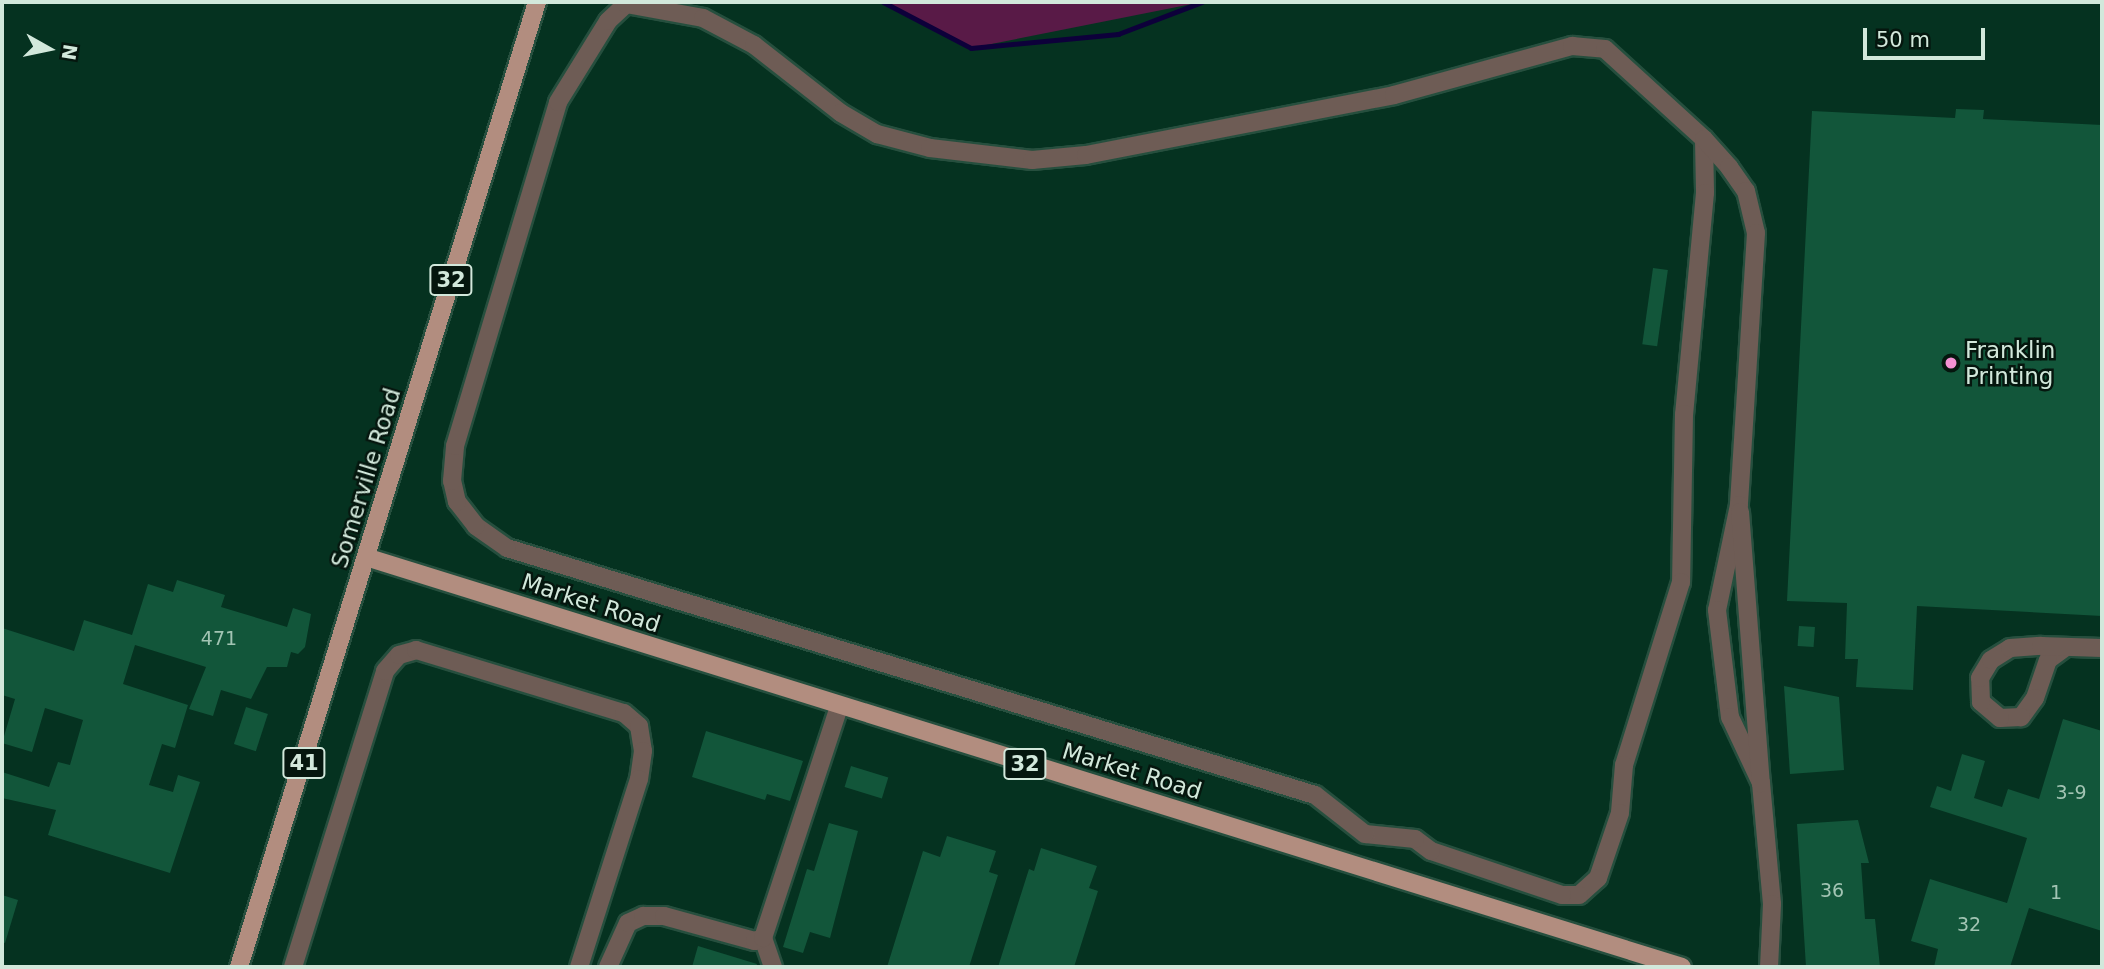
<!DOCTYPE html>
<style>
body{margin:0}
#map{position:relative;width:2104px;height:969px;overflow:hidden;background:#053220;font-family:"DejaVu Sans",sans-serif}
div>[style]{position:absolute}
.green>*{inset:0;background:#591a47}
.stream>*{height:5px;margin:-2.5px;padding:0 2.5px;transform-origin:2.5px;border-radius:2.5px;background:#0d003a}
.building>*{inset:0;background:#12563a;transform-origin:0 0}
.roads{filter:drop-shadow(2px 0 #264f3e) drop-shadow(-2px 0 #264f3e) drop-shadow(0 2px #264f3e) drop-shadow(0 -2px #264f3e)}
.minor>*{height:18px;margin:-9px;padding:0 9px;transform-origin:9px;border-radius:9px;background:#6e5c55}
.major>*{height:18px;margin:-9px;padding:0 9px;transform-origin:9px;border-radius:9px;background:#b28d7f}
.dots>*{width:19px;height:19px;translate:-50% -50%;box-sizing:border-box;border:4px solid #05160e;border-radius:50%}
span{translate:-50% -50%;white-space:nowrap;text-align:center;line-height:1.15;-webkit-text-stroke:5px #05160e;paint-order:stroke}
.number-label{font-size:19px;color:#a2c4b3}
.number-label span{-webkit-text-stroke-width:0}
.shield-label span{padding:2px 5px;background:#05160e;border:2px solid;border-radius:5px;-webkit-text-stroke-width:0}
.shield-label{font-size:21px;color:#d2e8db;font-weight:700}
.poi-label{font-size:23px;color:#d2e8db}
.left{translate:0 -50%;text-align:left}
.street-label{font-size:23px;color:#d2e8db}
.frame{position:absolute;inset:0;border:4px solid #d2e8db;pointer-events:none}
.north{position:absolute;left:14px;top:14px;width:70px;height:70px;-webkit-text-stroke:5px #05160e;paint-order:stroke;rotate:99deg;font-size:19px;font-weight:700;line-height:28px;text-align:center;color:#d2e8db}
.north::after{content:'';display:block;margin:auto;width:24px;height:32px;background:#d2e8db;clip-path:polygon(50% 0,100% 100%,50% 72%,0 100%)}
.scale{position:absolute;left:1863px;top:28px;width:122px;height:32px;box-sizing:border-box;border:4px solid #d2e8db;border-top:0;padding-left:9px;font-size:21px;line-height:24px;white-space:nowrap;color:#d2e8db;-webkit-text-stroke:5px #05160e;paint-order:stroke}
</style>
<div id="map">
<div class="green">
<i style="clip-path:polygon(883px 2px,1202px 2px,971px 48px)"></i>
</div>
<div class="stream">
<i style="left:883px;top:2px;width:99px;rotate:27.6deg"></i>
<i style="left:971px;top:48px;width:148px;rotate:-5.4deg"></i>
<i style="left:1118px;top:34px;width:90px;rotate:-20.9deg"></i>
</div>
<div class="building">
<i style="clip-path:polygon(1956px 109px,1984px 110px,1983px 119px,2102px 125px,2102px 616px,1917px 606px,1913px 690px,1856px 687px,1858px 659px,1845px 659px,1847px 603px,1787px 601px,1812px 111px,1955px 118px)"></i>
<i style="left:1653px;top:268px;width:15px;height:77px;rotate:8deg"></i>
<i style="clip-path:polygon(177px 580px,225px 595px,221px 607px,287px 627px,293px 608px,311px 614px,305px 647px,298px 654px,291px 652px,287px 667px,267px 667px,251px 699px,221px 690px,213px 716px,189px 709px,206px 667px,135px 645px,123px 684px,188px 705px,175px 748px,162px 744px,149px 785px,173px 792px,178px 775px,200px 782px,170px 873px,48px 835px,56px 810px,2px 798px,2px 772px,49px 787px,58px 762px,70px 765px,83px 720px,45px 708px,32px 752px,2px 743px,15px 699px,2px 695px,2px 628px,74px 651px,84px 620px,132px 635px,148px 584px,173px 592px)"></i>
<i style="left:1799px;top:626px;width:16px;height:20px;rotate:4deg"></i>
<i style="clip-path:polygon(1784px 686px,1839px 697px,1844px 770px,1790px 774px)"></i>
<i style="left:246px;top:707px;width:23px;height:39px;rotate:18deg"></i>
<i style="clip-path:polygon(2063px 719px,2102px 731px,2102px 931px,2029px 908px,2010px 967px,1934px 967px,1938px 949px,1911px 941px,1930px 879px,2007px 903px,2027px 838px,1930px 807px,1937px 786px,1951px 791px,1962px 754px,1985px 761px,1974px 798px,2002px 807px,2008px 789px,2039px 799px)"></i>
<i style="clip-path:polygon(706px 731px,803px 761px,790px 801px,767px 794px,765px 800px,692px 777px)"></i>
<i style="left:851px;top:766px;width:39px;height:22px;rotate:17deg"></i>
<i style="clip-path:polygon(1858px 820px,1869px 863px,1861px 863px,1865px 919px,1875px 919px,1880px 967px,1806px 967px,1797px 824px)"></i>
<i style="clip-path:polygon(829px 823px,858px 831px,830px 938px,810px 932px,803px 953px,783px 947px,807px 869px,814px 871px)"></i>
<i style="clip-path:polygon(947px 836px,996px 851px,989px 872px,998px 875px,969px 967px,887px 967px,923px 851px,940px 857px)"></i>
<i style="clip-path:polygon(1041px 848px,1097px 866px,1089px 888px,1098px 891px,1074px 967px,998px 967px,1029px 869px,1034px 871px)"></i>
<i style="clip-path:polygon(2px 895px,18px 900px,5px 943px,2px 942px)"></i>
<i style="clip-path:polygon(698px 946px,757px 964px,756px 967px,692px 967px)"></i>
</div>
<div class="roads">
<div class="minor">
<i style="left:1704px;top:139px;width:54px;rotate:88.9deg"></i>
<i style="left:1705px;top:193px;width:222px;rotate:95.4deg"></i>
<i style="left:1684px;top:414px;width:168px;rotate:91deg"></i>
<i style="left:1681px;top:582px;width:192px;rotate:107.3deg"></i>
<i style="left:1624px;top:765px;width:48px;rotate:94.8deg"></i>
<i style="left:1620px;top:813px;width:69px;rotate:108.7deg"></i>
<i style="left:1598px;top:878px;width:25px;rotate:138deg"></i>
<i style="left:1579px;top:895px;width:17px;rotate:180deg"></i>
<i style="left:1562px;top:895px;width:138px;rotate:-161.4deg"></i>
<i style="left:1431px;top:851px;width:20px;rotate:-143deg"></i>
<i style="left:1415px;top:839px;width:50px;rotate:-174.3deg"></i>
<i style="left:1365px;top:834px;width:63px;rotate:-142deg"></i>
<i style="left:1315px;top:795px;width:845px;rotate:-163deg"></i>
<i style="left:507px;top:548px;width:38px;rotate:-145deg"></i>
<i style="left:476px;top:526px;width:31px;rotate:-128deg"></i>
<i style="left:457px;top:502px;width:22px;rotate:-103deg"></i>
<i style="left:452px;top:481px;width:35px;rotate:-85deg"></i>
<i style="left:455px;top:446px;width:359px;rotate:-73.3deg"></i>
<i style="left:558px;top:102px;width:95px;rotate:-58.3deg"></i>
<i style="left:608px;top:21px;width:25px;rotate:-43deg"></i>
<i style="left:626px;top:4px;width:78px;rotate:10.3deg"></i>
<i style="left:703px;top:18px;width:58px;rotate:27.9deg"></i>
<i style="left:754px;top:45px;width:110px;rotate:38deg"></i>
<i style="left:841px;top:113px;width:42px;rotate:30.3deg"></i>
<i style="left:877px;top:134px;width:55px;rotate:14.8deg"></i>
<i style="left:930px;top:148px;width:103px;rotate:6.7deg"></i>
<i style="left:1032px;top:160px;width:54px;rotate:-5.3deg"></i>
<i style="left:1086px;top:155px;width:314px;rotate:-11deg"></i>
<i style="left:1394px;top:95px;width:185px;rotate:-15.4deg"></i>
<i style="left:1572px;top:46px;width:33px;rotate:5deg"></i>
<i style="left:1605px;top:49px;width:134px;rotate:42.3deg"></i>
<i style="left:1704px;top:139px;width:38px;rotate:48deg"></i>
<i style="left:1729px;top:167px;width:29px;rotate:55deg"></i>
<i style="left:1746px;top:191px;width:43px;rotate:76.6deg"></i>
<i style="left:1756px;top:233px;width:273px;rotate:93.6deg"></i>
<i style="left:1739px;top:505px;width:107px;rotate:101.8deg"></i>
<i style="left:1717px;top:610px;width:108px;rotate:83.1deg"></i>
<i style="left:1730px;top:717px;width:73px;rotate:64.8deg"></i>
<i style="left:1761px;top:783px;width:121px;rotate:84.8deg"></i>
<i style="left:1772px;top:904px;width:63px;rotate:92.7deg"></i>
<i style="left:1740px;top:512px;width:272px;rotate:85.6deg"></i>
<i style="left:2066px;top:647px;width:22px;rotate:144deg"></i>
<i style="left:2048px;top:660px;width:40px;rotate:108.9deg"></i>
<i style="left:2035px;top:698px;width:24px;rotate:126deg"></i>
<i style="left:2021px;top:717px;width:21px;rotate:177deg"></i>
<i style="left:2000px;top:718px;width:25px;rotate:-140deg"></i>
<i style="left:1981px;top:702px;width:24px;rotate:-92deg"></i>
<i style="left:1980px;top:678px;width:21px;rotate:-59deg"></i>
<i style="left:1991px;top:660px;width:22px;rotate:-32deg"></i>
<i style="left:2010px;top:648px;width:31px;rotate:-4deg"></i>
<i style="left:2041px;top:646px;width:61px;rotate:1.9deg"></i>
<i style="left:763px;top:938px;width:31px;rotate:71deg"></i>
<i style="left:293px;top:967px;width:310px;rotate:-72.7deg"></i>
<i style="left:385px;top:671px;width:21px;rotate:-49deg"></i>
<i style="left:399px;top:655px;width:18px;rotate:-16deg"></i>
<i style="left:416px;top:650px;width:217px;rotate:16.9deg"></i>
<i style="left:624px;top:713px;width:20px;rotate:41deg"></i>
<i style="left:639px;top:726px;width:25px;rotate:81deg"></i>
<i style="left:643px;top:751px;width:28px;rotate:98deg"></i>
<i style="left:639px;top:779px;width:197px;rotate:107.7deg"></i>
<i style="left:608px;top:967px;width:48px;rotate:-65.6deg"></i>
<i style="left:628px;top:923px;width:17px;rotate:-25deg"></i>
<i style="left:643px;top:916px;width:21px"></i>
<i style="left:664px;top:916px;width:94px;rotate:15.4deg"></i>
<i style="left:755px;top:941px;width:9px;rotate:-21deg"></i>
<i style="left:763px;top:938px;width:243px;rotate:-71.8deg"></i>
</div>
<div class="major">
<i style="left:369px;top:558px;width:1375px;rotate:17.3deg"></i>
<i style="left:239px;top:967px;width:1010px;rotate:-72.84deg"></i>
</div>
</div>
<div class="dots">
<i style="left:1951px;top:363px;background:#f491d3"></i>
</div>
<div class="number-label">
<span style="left:219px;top:639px">471</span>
<span style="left:2071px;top:793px">3-9</span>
<span style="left:1832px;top:891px">36</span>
<span style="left:2056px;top:893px">1</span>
<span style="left:1969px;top:925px">32</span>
</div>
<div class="shield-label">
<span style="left:451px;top:280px">32</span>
<span style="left:304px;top:763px">41</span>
<span style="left:1025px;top:764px">32</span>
</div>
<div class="poi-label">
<span class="left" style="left:1965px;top:363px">Franklin<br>Printing</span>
</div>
<div class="street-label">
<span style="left:366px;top:478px;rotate:-73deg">Somerville Road</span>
<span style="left:591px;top:603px;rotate:18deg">Market Road</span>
<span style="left:1132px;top:771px;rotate:17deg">Market Road</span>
</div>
<div class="frame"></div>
<div class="north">N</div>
<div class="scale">50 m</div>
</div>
